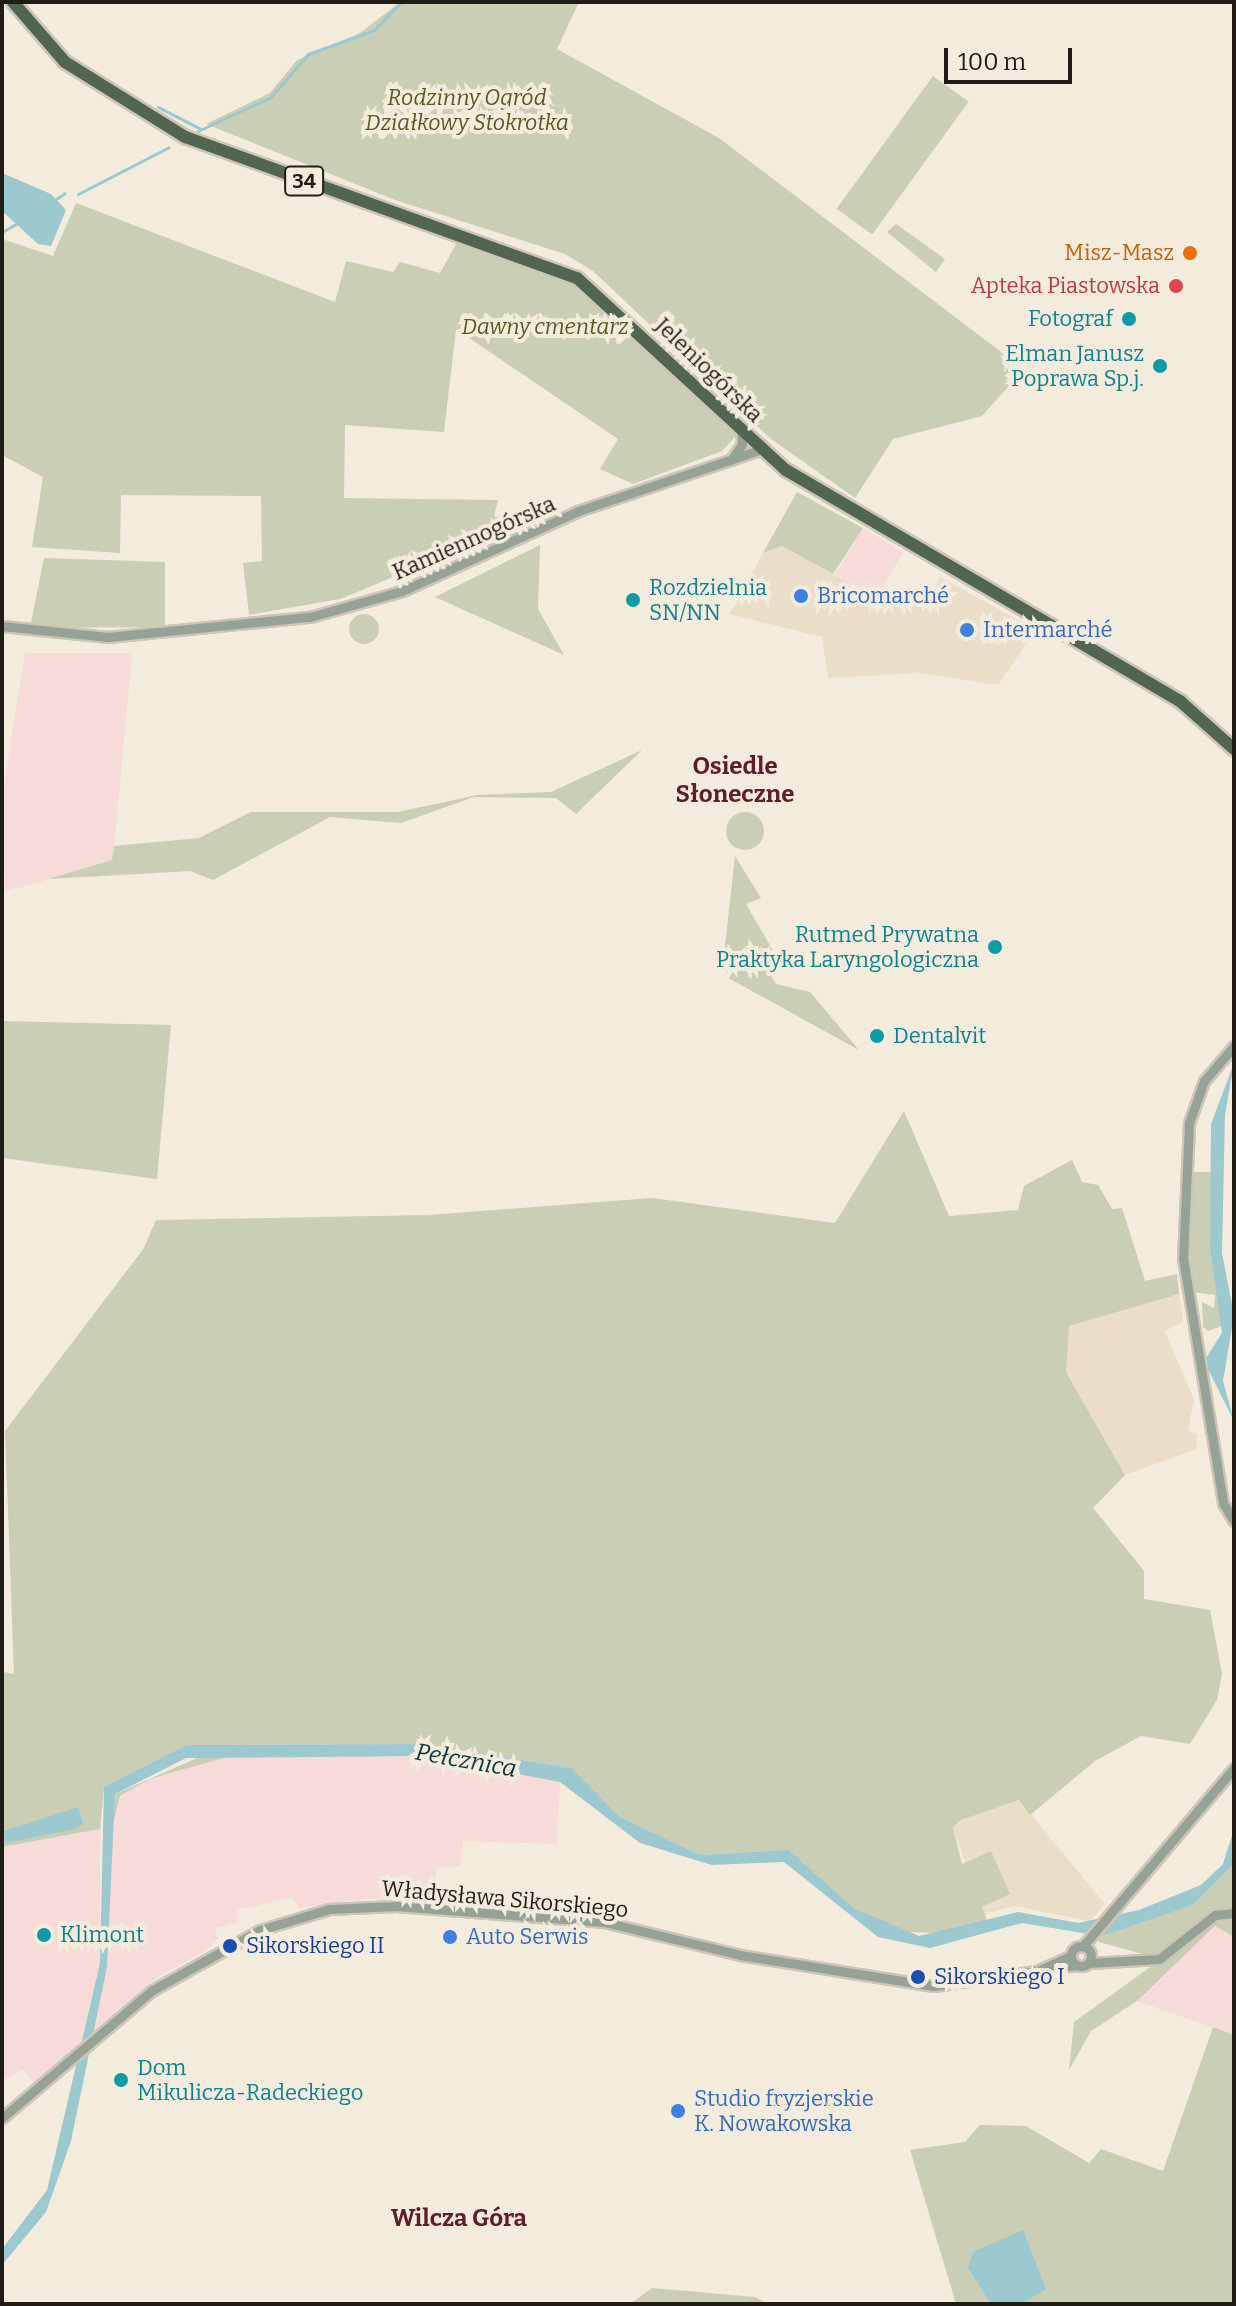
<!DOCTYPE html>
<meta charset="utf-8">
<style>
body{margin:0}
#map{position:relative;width:1236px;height:2306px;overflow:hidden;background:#f3ebdb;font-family:Bitter,serif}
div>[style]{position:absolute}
.built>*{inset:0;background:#eadec8}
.industrial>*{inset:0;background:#f6dbd9;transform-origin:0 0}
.green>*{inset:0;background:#caceb4;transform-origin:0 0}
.round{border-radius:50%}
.water>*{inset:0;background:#9cc8cf}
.stream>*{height:3px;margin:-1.5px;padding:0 1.5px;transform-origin:1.5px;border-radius:1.5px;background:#9cc8cf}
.roads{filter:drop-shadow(2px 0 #cdc6b8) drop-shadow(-2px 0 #cdc6b8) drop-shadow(0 2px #cdc6b8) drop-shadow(0 -2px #cdc6b8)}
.tertiary>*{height:9px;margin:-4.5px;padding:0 4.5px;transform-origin:4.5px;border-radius:4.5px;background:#97a296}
.tertiary>.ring{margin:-4.5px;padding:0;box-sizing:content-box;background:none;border:9px solid #97a296;border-radius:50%}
.primary>*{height:12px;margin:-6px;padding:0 6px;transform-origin:6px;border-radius:6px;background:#526550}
.dots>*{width:22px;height:22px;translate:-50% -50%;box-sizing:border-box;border:4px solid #f3ebdb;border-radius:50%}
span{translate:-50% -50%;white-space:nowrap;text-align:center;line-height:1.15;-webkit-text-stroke:8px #f3ebdb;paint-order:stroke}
.shield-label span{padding:2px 6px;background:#f3ebdb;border:2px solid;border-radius:6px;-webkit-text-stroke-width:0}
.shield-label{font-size:20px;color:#201d17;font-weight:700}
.park-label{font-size:22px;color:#575c25;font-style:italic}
.food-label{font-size:22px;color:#c56008}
.right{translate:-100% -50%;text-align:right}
.health-label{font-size:22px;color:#be3a42}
.culture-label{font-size:22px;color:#0d838f}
.left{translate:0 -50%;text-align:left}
.street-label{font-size:22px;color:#201d17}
.shop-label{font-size:22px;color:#366cbe}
.transit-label{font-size:22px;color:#164399}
.neighbourhood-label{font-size:24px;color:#611c2c;font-weight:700}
.water-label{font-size:24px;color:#0e393e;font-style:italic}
.frame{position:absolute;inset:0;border:4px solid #201d17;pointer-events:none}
.scale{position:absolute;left:944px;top:48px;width:128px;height:36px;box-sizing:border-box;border:4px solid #201d17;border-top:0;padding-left:10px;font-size:24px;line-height:28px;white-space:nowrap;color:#201d17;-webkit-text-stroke:6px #f3ebdb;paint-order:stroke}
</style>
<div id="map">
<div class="built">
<i style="clip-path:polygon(782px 546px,868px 594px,901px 600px,908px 594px,927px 606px,940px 577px,1036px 630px,998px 685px,918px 673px,828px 678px,822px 637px,729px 614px,763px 553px)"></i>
<i style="clip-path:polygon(1179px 1294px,1183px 1322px,1165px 1331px,1194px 1400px,1188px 1430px,1197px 1435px,1196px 1449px,1125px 1475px,1066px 1372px,1069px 1326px)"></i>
<i style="clip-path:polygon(1019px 1800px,1105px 1904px,1090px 1921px,1015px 1906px,984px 1914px,953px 1828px,976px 1811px)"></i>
</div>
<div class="industrial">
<i style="left:863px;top:528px;width:47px;height:55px;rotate:31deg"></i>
<i style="clip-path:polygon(25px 653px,132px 653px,113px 860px,5px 892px,2px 798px)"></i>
<i style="clip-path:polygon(282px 1754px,423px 1756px,560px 1782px,557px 1844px,463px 1841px,461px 1866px,437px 1867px,433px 1901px,361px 1899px,300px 1908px,291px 1897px,237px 1910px,239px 1922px,215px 1928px,218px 1939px,206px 1950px,150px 1982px,93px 2031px,107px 1967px,112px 1828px,120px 1796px,150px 1779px,234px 1755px)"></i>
<i style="clip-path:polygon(100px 1829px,100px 1963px,80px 2044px,35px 2084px,23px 2070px,2px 2081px,2px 1847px)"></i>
<i style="clip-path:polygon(1215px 1926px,1234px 1937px,1234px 2035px,1137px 2001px)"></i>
</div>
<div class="green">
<i style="clip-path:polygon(400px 2px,579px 2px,557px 49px,719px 138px,1013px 361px,1015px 379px,982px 416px,893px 439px,855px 498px,771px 439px,593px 271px,565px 254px,395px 200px,206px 124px,270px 93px,297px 60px,360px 33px)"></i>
<i style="left:933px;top:76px;width:44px;height:164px;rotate:36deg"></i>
<i style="clip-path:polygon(76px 203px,335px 302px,346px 261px,393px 272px,400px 262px,440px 273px,459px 239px,574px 284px,738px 434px,722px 451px,633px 484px,600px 469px,618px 439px,456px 329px,444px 432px,345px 425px,344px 498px,498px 500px,494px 516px,519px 525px,340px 599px,249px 615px,243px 563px,262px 561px,261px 496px,121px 495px,120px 553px,32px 547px,43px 477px,2px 455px,2px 239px,53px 256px)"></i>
<i style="clip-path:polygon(896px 224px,945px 259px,936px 272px,887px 232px)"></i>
<i style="clip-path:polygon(797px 492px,863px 528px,833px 574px,782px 546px,763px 553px)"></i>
<i style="clip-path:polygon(540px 545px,538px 609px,564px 655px,435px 597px)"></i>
<i style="clip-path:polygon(44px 558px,165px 562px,165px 627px,30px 628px)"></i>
<i class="round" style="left:349px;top:614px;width:30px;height:30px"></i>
<i style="clip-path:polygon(642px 750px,576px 814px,556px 798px,474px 797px,401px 823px,330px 817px,213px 880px,190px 871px,48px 879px,112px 860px,114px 846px,199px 838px,251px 812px,398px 812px,477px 795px,551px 792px)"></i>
<i class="round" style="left:726px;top:812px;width:38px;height:38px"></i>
<i style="clip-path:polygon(735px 856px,761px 898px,746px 904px,775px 954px,762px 961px,776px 984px,810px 992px,859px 1050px,730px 979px,723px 963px)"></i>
<i style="clip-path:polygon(2px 1021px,171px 1025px,157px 1179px,2px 1158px)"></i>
<i style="clip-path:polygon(904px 1111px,949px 1216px,1018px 1210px,1024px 1186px,1072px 1160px,1082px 1182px,1098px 1185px,1112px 1209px,1122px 1208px,1145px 1281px,1177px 1274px,1179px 1294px,1069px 1326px,1066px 1372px,1125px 1475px,1093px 1508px,1144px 1571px,1144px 1599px,1210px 1610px,1222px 1674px,1217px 1700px,1190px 1744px,1141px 1736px,1095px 1761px,1030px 1815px,1019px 1800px,961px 1820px,953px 1828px,962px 1864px,991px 1851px,1010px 1894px,982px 1907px,987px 1920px,945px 1933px,899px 1932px,855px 1909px,789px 1850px,700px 1855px,620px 1817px,572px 1768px,422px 1744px,186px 1745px,104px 1787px,100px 1829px,2px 1847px,2px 1661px,3px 1672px,14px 1674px,5px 1431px,144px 1248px,156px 1220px,429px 1215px,652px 1198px,835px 1223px)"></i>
<i style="clip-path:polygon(1187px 1172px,1213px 1172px,1210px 1248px,1222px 1326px,1208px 1331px,1203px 1327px,1202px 1302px,1214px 1308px,1215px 1295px,1192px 1292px)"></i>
<i style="clip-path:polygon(211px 1752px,234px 1755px,150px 1779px,120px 1796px,112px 1828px,115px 1794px)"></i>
<i style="clip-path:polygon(1234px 1864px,1234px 1907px,1208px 1912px,1167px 1949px,1149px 1956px,1099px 1942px,1097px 1935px,1193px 1905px)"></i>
<i style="clip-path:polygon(1234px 1919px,1234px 1937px,1215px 1926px,1137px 2001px,1091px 2031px,1069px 2070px,1074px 2022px,1214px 1921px)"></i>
<i style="clip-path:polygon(1213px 2027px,1234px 2035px,1234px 2304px,956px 2304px,910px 2150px,965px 2142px,980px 2125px,1026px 2126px,1089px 2163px,1101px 2149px,1163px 2171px)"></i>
<i style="clip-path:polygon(652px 2288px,755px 2297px,768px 2304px,630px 2304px)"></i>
</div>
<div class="water">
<i style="clip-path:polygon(2px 173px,51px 194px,66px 210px,51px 246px,38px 244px,2px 211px)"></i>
<i style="clip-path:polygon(1234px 1063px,1225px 1115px,1222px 1253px,1234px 1315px,1223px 1381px,1234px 1421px,1204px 1361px,1222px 1333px,1210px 1248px,1211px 1124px)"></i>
<i style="clip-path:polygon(422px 1744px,572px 1768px,620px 1817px,700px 1855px,789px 1850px,855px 1909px,919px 1936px,1018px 1912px,1078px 1923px,1139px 1910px,1201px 1885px,1223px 1864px,1234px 1829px,1234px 1864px,1193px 1905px,1101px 1936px,1022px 1923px,930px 1948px,878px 1937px,784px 1862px,712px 1865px,640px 1843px,560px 1782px,423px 1756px,186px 1758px,115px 1794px,107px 1967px,71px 2141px,46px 2212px,2px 2265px,2px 2249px,47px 2190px,100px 1963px,104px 1787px,186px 1745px)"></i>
<i style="clip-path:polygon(78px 1807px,83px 1824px,75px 1829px,5px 1843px,4px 1831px)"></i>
<i style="clip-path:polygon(1023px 2230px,1046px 2289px,1021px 2304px,991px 2304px,968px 2268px,973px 2252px)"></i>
</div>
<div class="stream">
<i style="left:158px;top:107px;width:48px;rotate:27.1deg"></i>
<i style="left:198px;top:131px;width:81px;rotate:-25deg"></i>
<i style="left:271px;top:97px;width:57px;rotate:-49.3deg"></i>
<i style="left:308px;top:54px;width:70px;rotate:-20deg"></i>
<i style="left:374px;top:30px;width:39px;rotate:-46deg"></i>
<i style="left:78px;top:194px;width:102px;rotate:-27.3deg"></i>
<i style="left:53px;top:201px;width:14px;rotate:-34deg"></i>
<i style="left:2px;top:232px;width:16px;rotate:-30deg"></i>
</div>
<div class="roads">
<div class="tertiary">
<i style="left:731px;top:460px;width:19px;rotate:-55deg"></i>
<i style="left:742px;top:444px;width:17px;rotate:-93deg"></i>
<i style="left:2px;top:626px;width:107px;rotate:5.9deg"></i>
<i style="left:108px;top:637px;width:203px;rotate:-5.7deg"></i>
<i style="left:310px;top:617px;width:96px;rotate:-15.8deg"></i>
<i style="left:402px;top:591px;width:193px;rotate:-24.4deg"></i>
<i style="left:578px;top:511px;width:194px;rotate:-18.6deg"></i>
<i style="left:1234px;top:1046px;width:46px;rotate:130.6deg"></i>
<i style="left:1204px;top:1081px;width:45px;rotate:109.7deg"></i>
<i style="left:1189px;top:1123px;width:135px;rotate:92.5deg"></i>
<i style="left:1183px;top:1258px;width:248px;rotate:80.7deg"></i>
<i style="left:1223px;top:1503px;width:21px;rotate:59deg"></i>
<i class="ring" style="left:1071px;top:1946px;width:11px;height:11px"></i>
<i style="left:1083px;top:1946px;width:233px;rotate:-49.7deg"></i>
<i style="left:1089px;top:1963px;width:70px;rotate:-3.3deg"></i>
<i style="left:1159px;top:1959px;width:71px;rotate:-38.2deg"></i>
<i style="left:1215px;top:1915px;width:19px;rotate:-6deg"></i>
<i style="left:1037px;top:1971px;width:37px;rotate:-24deg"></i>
<i style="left:2px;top:2118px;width:196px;rotate:-40.4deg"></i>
<i style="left:151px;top:1991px;width:125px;rotate:-29.2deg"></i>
<i style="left:260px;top:1930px;width:72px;rotate:-16.9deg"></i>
<i style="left:329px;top:1909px;width:67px;rotate:-2.6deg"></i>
<i style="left:396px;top:1906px;width:209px;rotate:4.4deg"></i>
<i style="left:604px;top:1922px;width:140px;rotate:13.6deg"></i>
<i style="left:740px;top:1955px;width:196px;rotate:9.1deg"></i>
<i style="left:934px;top:1986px;width:144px;rotate:-8.4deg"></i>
</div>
<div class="primary">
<i style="left:13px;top:2px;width:79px;rotate:49.1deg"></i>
<i style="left:65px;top:62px;width:142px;rotate:32deg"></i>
<i style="left:185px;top:137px;width:417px;rotate:19.8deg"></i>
<i style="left:577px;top:278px;width:284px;rotate:42.6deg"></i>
<i style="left:786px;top:470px;width:458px;rotate:30.4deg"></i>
<i style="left:1181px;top:702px;width:71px;rotate:41.6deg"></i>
</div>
</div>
<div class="dots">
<i style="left:1190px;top:253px;background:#e8710a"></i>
<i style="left:1176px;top:286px;background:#e0444e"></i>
<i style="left:1129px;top:319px;background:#0f9aa8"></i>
<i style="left:1160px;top:366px;background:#0f9aa8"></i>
<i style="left:801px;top:596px;background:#3f7fe0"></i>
<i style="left:633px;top:600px;background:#0f9aa8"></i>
<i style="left:967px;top:630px;background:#3f7fe0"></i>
<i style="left:995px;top:947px;background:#0f9aa8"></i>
<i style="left:877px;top:1036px;background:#0f9aa8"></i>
<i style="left:44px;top:1935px;background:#0f9aa8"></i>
<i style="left:450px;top:1937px;background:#3f7fe0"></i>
<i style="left:230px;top:1946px;background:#1a4fb4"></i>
<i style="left:918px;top:1977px;background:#1a4fb4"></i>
<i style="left:121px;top:2080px;background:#0f9aa8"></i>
<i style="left:678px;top:2111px;background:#3f7fe0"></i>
</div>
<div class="shield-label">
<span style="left:304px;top:181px">34</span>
</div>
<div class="park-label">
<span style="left:467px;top:110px">Rodzinny Ogród<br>Działkowy Stokrotka</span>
<span style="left:545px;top:327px">Dawny cmentarz</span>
</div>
<div class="food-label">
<span class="right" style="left:1174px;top:253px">Misz-Masz</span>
</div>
<div class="health-label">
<span class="right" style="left:1160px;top:286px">Apteka Piastowska</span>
</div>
<div class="culture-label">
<span class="right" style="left:1113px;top:319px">Fotograf</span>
<span class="right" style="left:1144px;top:366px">Elman Janusz<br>Poprawa Sp.j.</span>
<span class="left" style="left:649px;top:600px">Rozdzielnia<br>SN/NN</span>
<span class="right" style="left:979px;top:947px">Rutmed Prywatna<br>Praktyka Laryngologiczna</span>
<span class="left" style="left:893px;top:1036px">Dentalvit</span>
<span class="left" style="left:60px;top:1935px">Klimont</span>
<span class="left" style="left:137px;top:2080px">Dom<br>Mikulicza-Radeckiego</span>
</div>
<div class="street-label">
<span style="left:709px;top:370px;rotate:44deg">Jeleniogórska</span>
<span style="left:474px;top:538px;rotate:-24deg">Kamiennogórska</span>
<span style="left:505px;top:1899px;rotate:5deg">Władysława Sikorskiego</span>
</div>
<div class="shop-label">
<span class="left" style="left:817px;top:596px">Bricomarché</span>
<span class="left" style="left:983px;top:630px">Intermarché</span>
<span class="left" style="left:466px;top:1937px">Auto Serwis</span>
<span class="left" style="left:694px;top:2111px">Studio fryzjerskie<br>K. Nowakowska</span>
</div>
<div class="transit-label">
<span class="left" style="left:246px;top:1946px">Sikorskiego II</span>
<span class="left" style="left:934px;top:1977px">Sikorskiego I</span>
</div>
<div class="neighbourhood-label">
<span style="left:735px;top:781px">Osiedle<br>Słoneczne</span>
<span style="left:459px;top:2219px">Wilcza Góra</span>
</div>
<div class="water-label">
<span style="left:466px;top:1761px;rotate:10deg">Pełcznica</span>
</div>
<div class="frame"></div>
<div class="scale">100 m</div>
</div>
